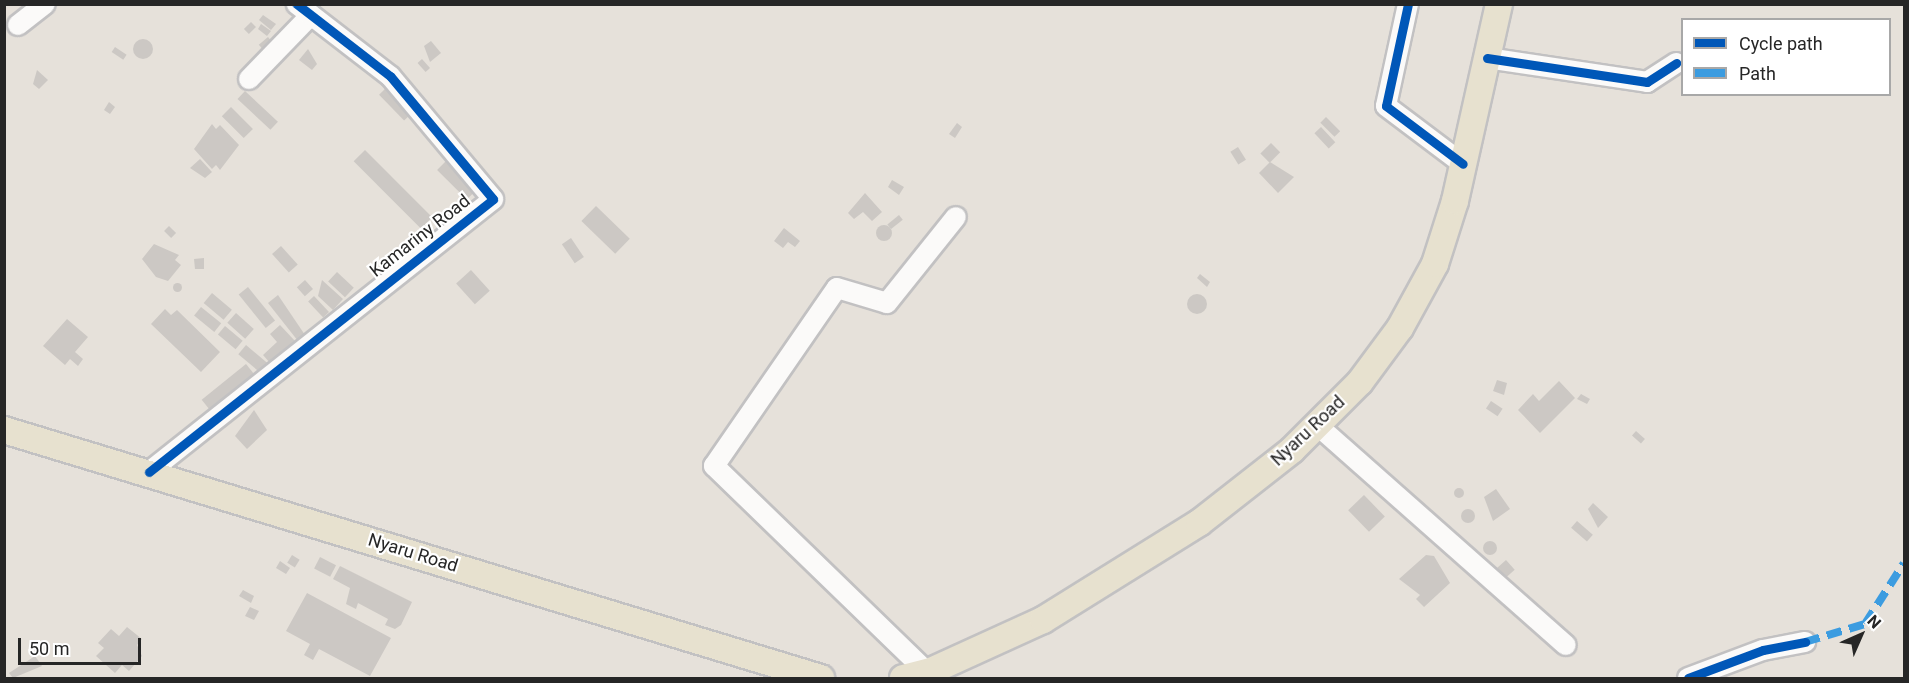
<!DOCTYPE html>
<style>
body{margin:0}
#map{position:relative;width:1909px;height:683px;overflow:hidden;background:#e6e1da;font-family:Roboto,sans-serif}
div>[style]{position:absolute}
.building>*{inset:0;background:#ccc8c4;transform-origin:0 0}
.round{border-radius:50%}
.roads{filter:drop-shadow(2px 0 #c2c1c2) drop-shadow(-2px 0 #c2c1c2) drop-shadow(0 2px #c2c1c2) drop-shadow(0 -2px #c2c1c2)}
.minor>*{height:20px;margin:-10px;padding:0 10px;transform-origin:10px;border-radius:10px;background:#fbfaf9}
.major>*{height:26px;margin:-13px;padding:0 13px;transform-origin:13px;border-radius:13px;background:#e7e1cf}
.quiet>*{height:8px;margin-top:-4px;transform-origin:0;background:repeating-linear-gradient(90deg,#3c9ce0 0 15px,transparent 0 23px)}
.cycleway>*{height:9px;margin:-4.5px;padding:0 4.5px;transform-origin:4.5px;border-radius:4.5px;background:#0057b8}
span{translate:-50% -50%;white-space:nowrap;text-align:center;line-height:1.15;-webkit-text-stroke:4.5px #fff;paint-order:stroke}
.street-label{font-size:18px;color:#262626}
.frame{position:absolute;inset:0;border:6px solid #262626;pointer-events:none}
.legend{position:absolute;left:1681px;top:18px;width:210px;height:78px;box-sizing:border-box;background:#fff;border:2px solid #a8a8a8;margin:0;padding:8px 10px;list-style:none;font-size:18px;color:#262626}
.legend li{display:flex;align-items:center;gap:12px;height:30px}
.legend b{width:30px;border:2px solid #a8a8a8}
.north{position:absolute;left:1831px;top:605px;width:60px;height:60px;-webkit-text-stroke:4px #fff;paint-order:stroke;rotate:45deg;font-size:16px;font-weight:700;line-height:24px;text-align:center;color:#262626}
.north::after{content:'';display:block;margin:auto;width:21px;height:27px;background:#262626;clip-path:polygon(50% 0,100% 100%,50% 72%,0 100%)}
.scale{position:absolute;left:18px;top:638px;width:123px;height:27px;box-sizing:border-box;border:3px solid #262626;border-top:0;padding-left:8px;font-size:18px;line-height:21px;white-space:nowrap;color:#262626;-webkit-text-stroke:4px #fff;paint-order:stroke}
</style>
<div id="map">
<div class="building">
<i style="clip-path:polygon(263px 15px,276px 24px,271px 30px,259px 20px)"></i>
<i style="left:251px;top:22px;width:7px;height:10px;rotate:45deg"></i>
<i style="clip-path:polygon(261px 24px,271px 31px,267px 36px,258px 29px)"></i>
<i style="left:268px;top:37px;width:8px;height:12px;rotate:50deg"></i>
<i class="round" style="left:133px;top:39px;width:20px;height:20px"></i>
<i style="clip-path:polygon(431px 41px,441px 53px,430px 62px,424px 46px)"></i>
<i style="left:115px;top:47px;width:14px;height:6px;rotate:34deg"></i>
<i style="clip-path:polygon(308px 49px,317px 64px,312px 70px,299px 60px)"></i>
<i style="left:422px;top:59px;width:12px;height:6px;rotate:48deg"></i>
<i style="clip-path:polygon(37px 70px,48px 80px,39px 89px,33px 84px)"></i>
<i style="left:387px;top:87px;width:36px;height:11px;rotate:46deg"></i>
<i style="left:245px;top:91px;width:45px;height:11px;rotate:43deg"></i>
<i style="clip-path:polygon(109px 102px,115px 107px,110px 114px,104px 110px)"></i>
<i style="left:231px;top:107px;width:31px;height:13px;rotate:45deg"></i>
<i style="left:1326px;top:117px;width:20px;height:8px;rotate:45deg"></i>
<i style="clip-path:polygon(957px 123px,962px 127px,955px 138px,949px 134px)"></i>
<i style="clip-path:polygon(212px 124px,216px 129px,220px 125px,239px 145px,220px 170px,216px 165px,212px 169px,194px 149px)"></i>
<i style="left:1321px;top:127px;width:21px;height:9px;rotate:47deg"></i>
<i style="left:1271px;top:143px;width:13px;height:15px;rotate:45deg"></i>
<i style="left:1238px;top:147px;width:15px;height:9px;rotate:58deg"></i>
<i style="left:365px;top:150px;width:95px;height:16px;rotate:45deg"></i>
<i style="clip-path:polygon(200px 159px,212px 172px,205px 178px,190px 168px)"></i>
<i style="left:447px;top:160px;width:42px;height:14px;rotate:45deg"></i>
<i style="clip-path:polygon(1270px 162px,1294px 177px,1278px 193px,1259px 173px)"></i>
<i style="clip-path:polygon(892px 180px,904px 187px,899px 195px,888px 187px)"></i>
<i style="clip-path:polygon(865px 193px,882px 212px,872px 221px,863px 212px,854px 219px,848px 213px)"></i>
<i style="left:596px;top:206px;width:47px;height:21px;rotate:44deg"></i>
<i style="left:899px;top:215px;width:6px;height:15px;rotate:51deg"></i>
<i class="round" style="left:876px;top:225px;width:16px;height:16px"></i>
<i style="left:169px;top:226px;width:10px;height:7px;rotate:45deg"></i>
<i style="clip-path:polygon(784px 228px,800px 241px,795px 247px,788px 242px,783px 248px,774px 241px)"></i>
<i style="left:571px;top:238px;width:23px;height:11px;rotate:56deg"></i>
<i style="clip-path:polygon(154px 244px,179px 255px,175px 260px,181px 265px,168px 281px,156px 277px,142px 259px)"></i>
<i style="left:281px;top:246px;width:25px;height:12px;rotate:48deg"></i>
<i style="clip-path:polygon(204px 258px,204px 269px,195px 269px,194px 259px)"></i>
<i style="left:471px;top:270px;width:28px;height:20px;rotate:48deg"></i>
<i style="left:337px;top:272px;width:23px;height:13px;rotate:43deg"></i>
<i style="clip-path:polygon(1200px 274px,1210px 282px,1207px 287px,1197px 278px)"></i>
<i style="left:305px;top:280px;width:12px;height:11px;rotate:48deg"></i>
<i style="clip-path:polygon(322px 280px,343px 299px,333px 310px,318px 296px)"></i>
<i class="round" style="left:172.5px;top:282.5px;width:9px;height:9px"></i>
<i style="left:248px;top:287px;width:43px;height:12px;rotate:51deg"></i>
<i style="left:212px;top:293px;width:26px;height:13px;rotate:40deg"></i>
<i class="round" style="left:1187px;top:294px;width:20px;height:20px"></i>
<i style="clip-path:polygon(278px 295px,305px 335px,298px 341px,268px 303px)"></i>
<i style="left:314px;top:296px;width:22px;height:8px;rotate:47deg"></i>
<i style="left:201px;top:307px;width:26px;height:11px;rotate:39deg"></i>
<i style="clip-path:polygon(165px 309px,171px 315px,177px 310px,220px 352px,201px 372px,151px 324px)"></i>
<i style="left:236px;top:313px;width:24px;height:13px;rotate:42deg"></i>
<i style="clip-path:polygon(67px 319px,88px 337px,75px 352px,83px 359px,78px 366px,70px 359px,65px 365px,43px 346px)"></i>
<i style="clip-path:polygon(280px 325px,295px 341px,270px 363px,263px 355px,277px 342px,270px 334px)"></i>
<i style="left:225px;top:326px;width:23px;height:11px;rotate:40deg"></i>
<i style="left:246px;top:345px;width:33px;height:12px;rotate:40deg"></i>
<i style="left:246px;top:364px;width:14px;height:57px;rotate:51deg"></i>
<i style="clip-path:polygon(1497px 380px,1507px 383px,1504px 395px,1493px 391px)"></i>
<i style="clip-path:polygon(1559px 381px,1575px 398px,1540px 433px,1518px 410px,1533px 394px,1539px 401px)"></i>
<i style="clip-path:polygon(1581px 394px,1590px 399px,1587px 404px,1577px 399px)"></i>
<i style="left:1491px;top:401px;width:14px;height:9px;rotate:34deg"></i>
<i style="clip-path:polygon(254px 410px,267px 430px,247px 449px,235px 436px)"></i>
<i style="left:1636px;top:431px;width:12px;height:6px;rotate:42deg"></i>
<i class="round" style="left:1454px;top:488px;width:10px;height:10px"></i>
<i style="clip-path:polygon(1496px 489px,1510px 509px,1493px 521px,1484px 497px)"></i>
<i style="left:1364px;top:495px;width:30px;height:22px;rotate:46deg"></i>
<i style="clip-path:polygon(1593px 503px,1608px 517px,1598px 528px,1588px 509px)"></i>
<i class="round" style="left:1461px;top:509px;width:14px;height:14px"></i>
<i style="left:1577px;top:521px;width:21px;height:9px;rotate:41deg"></i>
<i class="round" style="left:1483px;top:541px;width:14px;height:14px"></i>
<i style="left:292px;top:555px;width:9px;height:9px;rotate:32deg"></i>
<i style="clip-path:polygon(1426px 555px,1434px 556px,1450px 583px,1424px 607px,1416px 599px,1420px 595px,1399px 579px)"></i>
<i style="left:320px;top:557px;width:18px;height:13px;rotate:27deg"></i>
<i style="left:1506px;top:560px;width:13px;height:14px;rotate:48deg"></i>
<i style="clip-path:polygon(280px 561px,290px 568px,286px 574px,276px 568px)"></i>
<i style="clip-path:polygon(340px 566px,412px 602px,401px 625px,395px 629px,385px 625px,388px 619px,358px 603px,356px 609px,346px 604px,350px 588px,333px 579px)"></i>
<i style="clip-path:polygon(243px 590px,254px 596px,251px 603px,239px 596px)"></i>
<i style="clip-path:polygon(307px 593px,391px 638px,370px 676px,319px 649px,313px 660px,304px 655px,310px 644px,286px 631px)"></i>
<i style="clip-path:polygon(250px 607px,259px 611px,254px 620px,245px 616px)"></i>
<i style="clip-path:polygon(127px 627px,142px 639px,137px 645px,142px 656px,129px 671px,122px 665px,115px 673px,96px 656px,104px 648px,98px 643px,111px 629px,119px 636px)"></i>
<i style="clip-path:polygon(35px 656px,42px 666px,13px 678px,9px 673px)"></i>
</div>
<div class="roads">
<div class="minor">
<i style="left:1408px;top:4px;width:104px;rotate:102.2deg"></i>
<i style="left:1386px;top:106px;width:96px;rotate:37deg"></i>
<i style="left:18px;top:25px;width:34px;rotate:-38deg"></i>
<i style="left:1487px;top:58px;width:162px;rotate:8.5deg"></i>
<i style="left:1647px;top:82px;width:35px;rotate:-33deg"></i>
<i style="left:249px;top:79px;width:89px;rotate:-45.9deg"></i>
<i style="left:1317px;top:425px;width:332px;rotate:41.5deg"></i>
<i style="left:149px;top:472px;width:439px;rotate:-38.4deg"></i>
<i style="left:493px;top:199px;width:160px;rotate:-129.9deg"></i>
<i style="left:390px;top:76px;width:118px;rotate:-142.3deg"></i>
<i style="left:933px;top:678px;width:305px;rotate:-135.9deg"></i>
<i style="left:714px;top:466px;width:216px;rotate:-55.4deg"></i>
<i style="left:837px;top:288px;width:52px;rotate:16.7deg"></i>
<i style="left:887px;top:303px;width:110px;rotate:-51.3deg"></i>
<i style="left:1688px;top:678px;width:80px;rotate:-20.5deg"></i>
<i style="left:1763px;top:650px;width:43px;rotate:-10.8deg"></i>
</div>
<div class="major">
<i style="left:4px;top:430px;width:854px;rotate:16.89deg"></i>
<i style="left:903px;top:678px;width:29px;rotate:-14deg"></i>
<i style="left:931px;top:671px;width:123px;rotate:-24.5deg"></i>
<i style="left:1043px;top:620px;width:184px;rotate:-31.9deg"></i>
<i style="left:1199px;top:523px;width:118px;rotate:-38.1deg"></i>
<i style="left:1292px;top:450px;width:96px;rotate:-45deg"></i>
<i style="left:1360px;top:382px;width:67px;rotate:-53.5deg"></i>
<i style="left:1400px;top:328px;width:73px;rotate:-61.3deg"></i>
<i style="left:1435px;top:264px;width:66px;rotate:-72.4deg"></i>
<i style="left:1455px;top:201px;width:202px;rotate:-77.4deg"></i>
</div>
</div>
<div class="quiet">
<i style="left:1805px;top:642px;width:63px;rotate:-16.7deg"></i>
<i style="left:1865px;top:624px;width:72px;rotate:-57.4deg"></i>
</div>
<div class="cycleway">
<i style="left:1408px;top:4px;width:104px;rotate:102.2deg"></i>
<i style="left:1386px;top:106px;width:96px;rotate:37deg"></i>
<i style="left:1487px;top:58px;width:162px;rotate:8.5deg"></i>
<i style="left:1647px;top:82px;width:35px;rotate:-33deg"></i>
<i style="left:149px;top:472px;width:439px;rotate:-38.4deg"></i>
<i style="left:493px;top:199px;width:160px;rotate:-129.9deg"></i>
<i style="left:390px;top:76px;width:118px;rotate:-142.3deg"></i>
<i style="left:1688px;top:678px;width:80px;rotate:-20.5deg"></i>
<i style="left:1763px;top:650px;width:43px;rotate:-10.8deg"></i>
</div>
<div class="street-label">
<span style="left:420px;top:236px;rotate:-38deg">Kamariny Road</span>
<span style="left:1308px;top:431px;rotate:-43deg">Nyaru Road</span>
<span style="left:413px;top:553px;rotate:17deg">Nyaru Road</span>
</div>
<div class="frame"></div>
<ul class="legend">
<li><b style="height:8px;background:#0057b8"></b>Cycle path</li>
<li><b style="height:8px;background:#3c9ce0"></b>Path</li>
</ul>
<div class="north">N</div>
<div class="scale">50 m</div>
</div>
